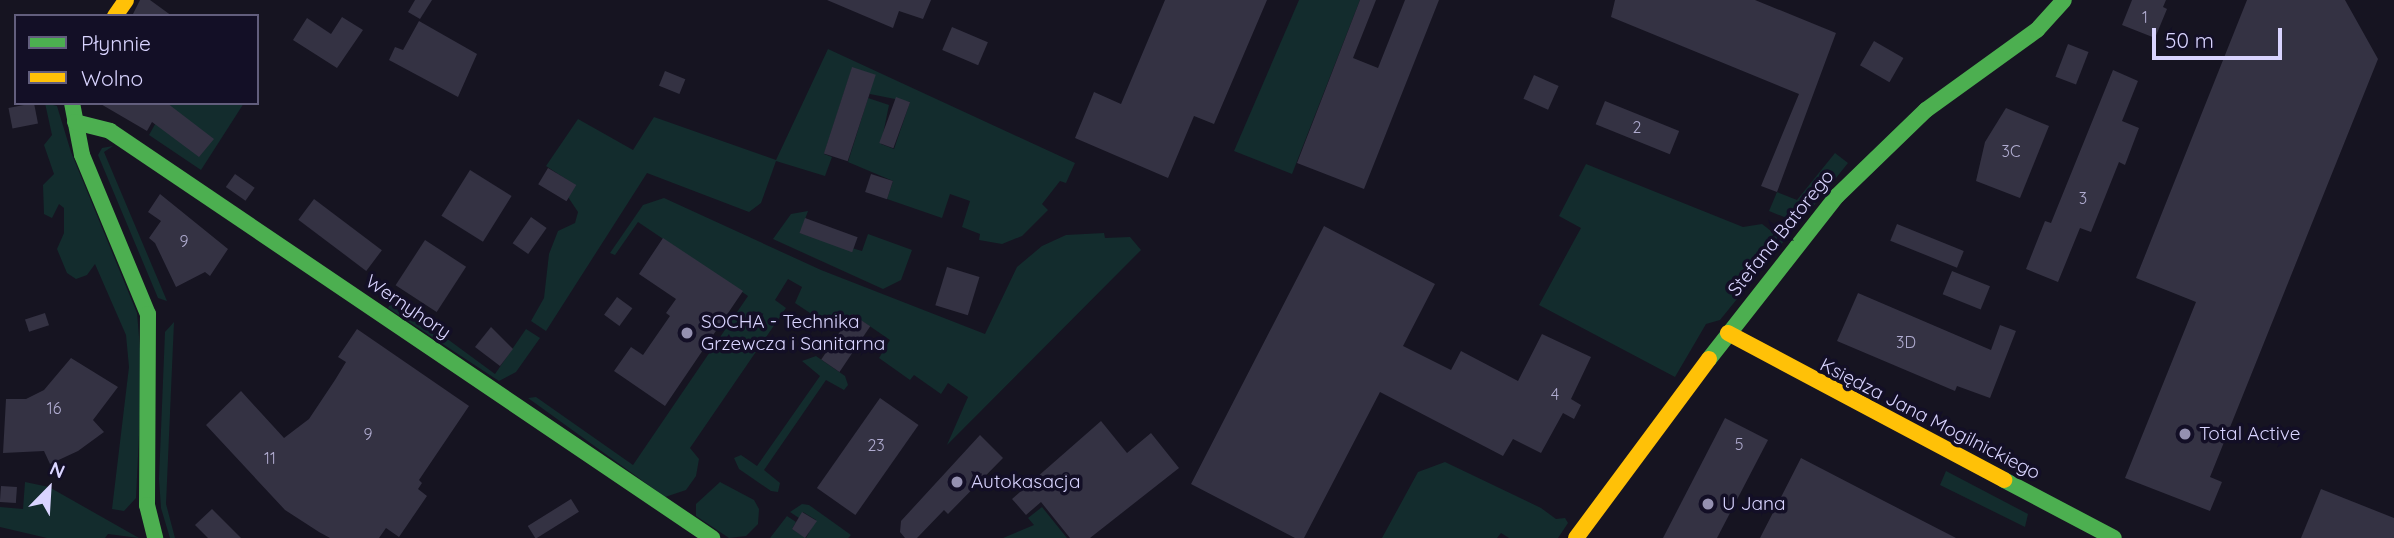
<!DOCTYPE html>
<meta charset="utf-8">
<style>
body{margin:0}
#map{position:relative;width:2394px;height:538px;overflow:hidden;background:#161421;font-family:Quicksand,sans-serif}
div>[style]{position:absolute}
.green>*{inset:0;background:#132c2d}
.building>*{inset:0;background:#343243;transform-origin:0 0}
.fast>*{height:16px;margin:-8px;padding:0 8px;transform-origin:8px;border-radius:8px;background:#4caf50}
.slow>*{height:16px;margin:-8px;padding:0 8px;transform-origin:8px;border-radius:8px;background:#ffc107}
.dots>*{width:19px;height:19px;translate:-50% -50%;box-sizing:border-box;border:4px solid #130f26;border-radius:50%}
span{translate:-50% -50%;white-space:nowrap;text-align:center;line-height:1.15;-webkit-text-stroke:7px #130f26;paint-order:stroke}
.number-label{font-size:16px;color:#b0acd0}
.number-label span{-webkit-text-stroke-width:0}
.street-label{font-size:19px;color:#d9d4ff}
.poi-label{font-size:19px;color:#d9d4ff}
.left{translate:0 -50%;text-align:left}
.legend{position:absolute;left:14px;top:14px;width:245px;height:91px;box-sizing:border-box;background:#130f26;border:2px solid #625e7d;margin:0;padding:9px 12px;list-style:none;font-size:21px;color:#d9d4ff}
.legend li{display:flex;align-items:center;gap:14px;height:35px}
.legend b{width:35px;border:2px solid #625e7d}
.north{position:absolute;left:14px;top:454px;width:70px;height:70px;-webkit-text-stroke:5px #130f26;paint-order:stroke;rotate:24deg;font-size:19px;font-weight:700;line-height:28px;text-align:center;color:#d9d4ff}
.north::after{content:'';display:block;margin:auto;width:24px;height:32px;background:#d9d4ff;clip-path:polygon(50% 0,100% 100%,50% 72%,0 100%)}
.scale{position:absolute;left:2152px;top:28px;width:130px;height:32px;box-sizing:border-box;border:4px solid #d9d4ff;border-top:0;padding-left:9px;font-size:21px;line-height:24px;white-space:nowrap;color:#d9d4ff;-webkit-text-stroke:5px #130f26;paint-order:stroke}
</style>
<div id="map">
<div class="green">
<i style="clip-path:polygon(1299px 0,1360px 0,1292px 174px,1234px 151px)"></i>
<i style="clip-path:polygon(828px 49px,1075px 163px,1066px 183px,1060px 181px,1042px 204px,1048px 210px,1022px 236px,1002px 244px,979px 240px,980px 234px,962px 227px,970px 201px,950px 194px,942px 218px,887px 199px,893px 181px,848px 162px,868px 98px,889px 105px,881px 144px,894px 149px,910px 102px,870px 94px,852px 68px,824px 154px,832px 157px,825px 176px,776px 161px,761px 203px,749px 212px,647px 173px,546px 331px,531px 321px,544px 298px,549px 254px,558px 231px,575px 223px,578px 212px,568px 197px,575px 185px,546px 166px,578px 119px,633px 150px,654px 117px,776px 160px)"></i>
<i style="clip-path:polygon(45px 103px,57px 106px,71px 152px,137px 313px,142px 372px,136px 498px,124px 511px,112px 509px,129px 367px,126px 335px,95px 264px,87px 275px,76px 279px,67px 273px,57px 249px,64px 233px,64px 208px,59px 204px,52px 218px,44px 214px,43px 185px,54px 174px,44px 145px,52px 135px)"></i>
<i style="clip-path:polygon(167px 103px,244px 103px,201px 170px,149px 135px)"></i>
<i style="clip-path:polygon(113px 146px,104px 152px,167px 301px,158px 298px,98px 155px,102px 148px)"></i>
<i style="clip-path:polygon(1835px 153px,1848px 163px,1803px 219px,1794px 221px,1769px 211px,1777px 192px,1797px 200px)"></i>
<i style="clip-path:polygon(1586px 164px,1743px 227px,1762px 224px,1784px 241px,1720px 320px,1706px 324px,1675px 377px,1539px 305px,1581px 228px,1559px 216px)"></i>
<i style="clip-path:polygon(664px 198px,821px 270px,985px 334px,1017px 267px,1042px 246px,1066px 235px,1104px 233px,1105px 238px,1130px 237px,1141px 250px,947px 445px,968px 397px,948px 383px,941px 394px,914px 375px,910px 380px,879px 358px,890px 340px,852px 314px,841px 330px,813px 315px,795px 303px,802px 287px,788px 279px,775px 300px,786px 308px,690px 448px,699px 459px,696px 476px,686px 490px,665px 497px,528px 398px,536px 397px,633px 465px,748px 296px,638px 222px,615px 255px,610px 253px,643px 205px)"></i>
<i style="clip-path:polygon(808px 211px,800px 233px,862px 251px,868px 234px,912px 250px,901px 280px,883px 289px,773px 239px,791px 214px)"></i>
<i style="clip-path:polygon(393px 299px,495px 374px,526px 329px,540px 338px,516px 372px,499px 381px,388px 308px)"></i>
<i style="clip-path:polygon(174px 322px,166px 504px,175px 538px,170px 538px,161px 508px,159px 479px,165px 332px)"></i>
<i style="clip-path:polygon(816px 356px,845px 376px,848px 385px,844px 390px,826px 380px,764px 470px,780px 483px,778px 492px,771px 491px,739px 469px,734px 458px,741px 455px,757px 466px,820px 376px,802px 361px)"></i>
<i style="clip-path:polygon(1445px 462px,1541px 508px,1556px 519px,1565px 518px,1568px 523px,1558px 538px,1509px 538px,1501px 533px,1497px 538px,1382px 538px,1418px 472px)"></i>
<i style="clip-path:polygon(1946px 471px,2028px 514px,2025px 527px,1940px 485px)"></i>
<i style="clip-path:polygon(25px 482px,49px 487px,139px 538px,108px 534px,105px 538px,47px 538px,0 527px,0 507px,23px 509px)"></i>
<i style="clip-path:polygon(720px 482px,754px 500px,759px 509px,758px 524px,746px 536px,729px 538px,696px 516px,696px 504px)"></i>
<i style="clip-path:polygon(802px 504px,809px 505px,851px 535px,848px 538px,770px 538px,787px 516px,796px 522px,792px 529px,806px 538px,816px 520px,803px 512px,799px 518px,790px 512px)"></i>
<i style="clip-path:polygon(1042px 507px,1067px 538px,1003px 538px,1034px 525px,1028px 518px)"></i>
</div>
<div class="building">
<i style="clip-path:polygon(140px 0,150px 0,172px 16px,132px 16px)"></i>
<i style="clip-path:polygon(415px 0,432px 0,420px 19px,408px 12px)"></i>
<i style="clip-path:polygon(827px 0,931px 0,923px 19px,899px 11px,893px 28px)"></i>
<i style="clip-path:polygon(1165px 0,1267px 0,1214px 124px,1194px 116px,1168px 178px,1075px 138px,1094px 92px,1121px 104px)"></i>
<i style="clip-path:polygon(1360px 0,1376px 0,1353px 58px,1378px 68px,1405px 0,1439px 0,1364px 189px,1297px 163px)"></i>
<i style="clip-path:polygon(1615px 0,1755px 0,1836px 33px,1777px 192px,1761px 186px,1799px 94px,1611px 17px)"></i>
<i style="clip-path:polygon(2132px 0,2166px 0,2163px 7px,2167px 9px,2155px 38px,2122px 25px)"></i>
<i style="clip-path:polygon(2247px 0,2345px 0,2378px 59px,2210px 477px,2222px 482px,2210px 511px,2125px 478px,2196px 302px,2136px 278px)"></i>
<i style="clip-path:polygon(342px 17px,363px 30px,337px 68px,293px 40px,307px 18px,331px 34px)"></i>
<i style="clip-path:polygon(419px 21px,477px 54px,458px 97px,389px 60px,395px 47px,403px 50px)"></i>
<i style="left:952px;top:27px;width:39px;height:25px;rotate:23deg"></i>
<i style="left:1874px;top:41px;width:34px;height:28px;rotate:30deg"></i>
<i style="left:2068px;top:44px;width:22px;height:35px;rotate:21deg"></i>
<i style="left:852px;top:67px;width:25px;height:91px;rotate:18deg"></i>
<i style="clip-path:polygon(2113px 70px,2138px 81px,2122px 121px,2139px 128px,2125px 165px,2119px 162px,2091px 232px,2080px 228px,2058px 282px,2026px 269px,2045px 221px,2051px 223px)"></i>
<i style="left:665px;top:71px;width:22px;height:16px;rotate:22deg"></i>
<i style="left:1534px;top:75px;width:27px;height:26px;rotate:24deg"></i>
<i style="left:896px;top:97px;width:15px;height:49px;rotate:20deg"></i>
<i style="left:1605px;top:101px;width:80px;height:25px;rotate:22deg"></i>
<i style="left:34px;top:103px;width:21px;height:26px;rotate:79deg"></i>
<i style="clip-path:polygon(99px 103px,167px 103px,214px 139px,199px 157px,152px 122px,147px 131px)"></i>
<i style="clip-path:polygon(2006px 108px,2049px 126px,2020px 198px,1976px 181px,1985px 142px)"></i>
<i style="left:548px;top:168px;width:33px;height:19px;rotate:31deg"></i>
<i style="left:470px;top:170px;width:49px;height:54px;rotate:32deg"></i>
<i style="left:235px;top:174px;width:24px;height:16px;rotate:35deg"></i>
<i style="left:871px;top:174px;width:23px;height:19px;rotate:18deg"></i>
<i style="clip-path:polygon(160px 194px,228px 249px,210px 276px,205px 272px,176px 287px,155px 243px,149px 238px,161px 221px,148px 212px)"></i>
<i style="left:314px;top:199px;width:85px;height:26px;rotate:37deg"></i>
<i style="left:531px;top:217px;width:19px;height:32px;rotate:35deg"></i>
<i style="left:805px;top:218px;width:56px;height:16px;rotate:20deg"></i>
<i style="left:1897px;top:224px;width:72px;height:18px;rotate:22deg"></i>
<i style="clip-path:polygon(1324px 226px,1435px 284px,1403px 346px,1451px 370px,1461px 351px,1518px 381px,1542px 334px,1591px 357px,1571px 399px,1581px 405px,1574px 419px,1563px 413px,1541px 453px,1513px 439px,1503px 456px,1380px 392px,1304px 538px,1295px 538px,1191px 484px)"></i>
<i style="clip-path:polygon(663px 238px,743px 291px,665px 406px,614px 371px,631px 347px,643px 355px,670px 316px,666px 313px,676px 299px,639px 274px)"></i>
<i style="left:425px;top:240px;width:49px;height:54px;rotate:33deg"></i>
<i style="left:947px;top:267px;width:34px;height:40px;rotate:17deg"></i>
<i style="left:1952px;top:271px;width:41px;height:25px;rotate:22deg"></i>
<i style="clip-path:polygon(1858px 293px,1991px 350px,2000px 325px,2016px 331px,1990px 398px,1957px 386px,1955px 391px,1837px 341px)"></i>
<i style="left:617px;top:297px;width:19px;height:22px;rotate:36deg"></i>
<i style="left:45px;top:313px;width:13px;height:21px;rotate:72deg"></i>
<i style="left:852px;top:314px;width:22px;height:55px;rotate:34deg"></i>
<i style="clip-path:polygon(491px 327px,513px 349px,500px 366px,475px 347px)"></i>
<i style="clip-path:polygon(357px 329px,469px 406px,419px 480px,422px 483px,418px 489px,427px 496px,399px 537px,386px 528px,379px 538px,330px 538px,319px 532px,285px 510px,206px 425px,241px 391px,284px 438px,309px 419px,335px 380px,346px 362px,338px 357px)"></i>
<i style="clip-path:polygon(71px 358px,118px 387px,93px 420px,104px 432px,78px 451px,50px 464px,44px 451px,3px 453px,6px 399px,26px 399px,44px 390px)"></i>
<i style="left:880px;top:398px;width:47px;height:110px;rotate:35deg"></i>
<i style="clip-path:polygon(1725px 418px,1768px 440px,1717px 538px,1663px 538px)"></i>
<i style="clip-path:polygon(1101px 421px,1127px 453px,1151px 433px,1179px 468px,1090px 538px,1070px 538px,1041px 502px,1026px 515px,1012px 499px)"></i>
<i style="clip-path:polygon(980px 435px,1003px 458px,948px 514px,944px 510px,917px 538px,905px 538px,900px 532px,901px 521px)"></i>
<i style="clip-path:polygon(1801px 458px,1884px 501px,1956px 538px,1760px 538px)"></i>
<i style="left:1px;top:486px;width:16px;height:16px;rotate:4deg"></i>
<i style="clip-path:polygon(2321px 489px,2394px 518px,2394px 538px,2301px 538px)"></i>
<i style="left:571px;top:499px;width:15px;height:51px;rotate:58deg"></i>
<i style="clip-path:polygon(212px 509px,241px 538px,208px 538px,195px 525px)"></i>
<i style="clip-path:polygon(802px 512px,817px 521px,805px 538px,792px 529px)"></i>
</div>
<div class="fast">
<i style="left:72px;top:103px;width:53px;rotate:79.1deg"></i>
<i style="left:82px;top:155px;width:172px;rotate:67.5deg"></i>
<i style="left:148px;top:314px;width:191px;rotate:90.3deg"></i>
<i style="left:147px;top:505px;width:34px;rotate:76deg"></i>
<i style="left:75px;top:122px;width:36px;rotate:14deg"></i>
<i style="left:110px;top:131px;width:727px;rotate:34.06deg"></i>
<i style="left:1709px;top:359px;width:207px;rotate:-51.9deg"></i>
<i style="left:1837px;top:196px;width:124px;rotate:-44deg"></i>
<i style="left:1926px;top:110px;width:137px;rotate:-35.8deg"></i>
<i style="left:2037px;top:30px;width:40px;rotate:-48deg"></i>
<i style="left:2004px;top:480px;width:124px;rotate:27.8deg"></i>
</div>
<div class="slow">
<i style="left:115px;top:16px;width:19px;rotate:-55deg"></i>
<i style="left:1728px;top:333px;width:313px;rotate:28deg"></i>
<i style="left:1576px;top:538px;width:223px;rotate:-53.4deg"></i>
</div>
<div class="dots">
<i style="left:687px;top:333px;background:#9591b1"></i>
<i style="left:2185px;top:434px;background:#9591b1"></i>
<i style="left:957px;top:482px;background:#9591b1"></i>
<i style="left:1708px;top:504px;background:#9591b1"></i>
</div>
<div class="number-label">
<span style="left:2145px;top:17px">1</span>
<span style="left:1637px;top:127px">2</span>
<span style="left:2011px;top:151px">3C</span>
<span style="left:2083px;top:198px">3</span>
<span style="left:184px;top:241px">9</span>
<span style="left:1906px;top:342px">3D</span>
<span style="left:1555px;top:394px">4</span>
<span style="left:54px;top:408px">16</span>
<span style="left:368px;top:434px">9</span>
<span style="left:1739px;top:444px">5</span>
<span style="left:876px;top:445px">23</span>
<span style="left:270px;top:458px">11</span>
</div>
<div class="street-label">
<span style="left:1781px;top:233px;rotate:-51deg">Stefana Batorego</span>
<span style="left:408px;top:307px;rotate:34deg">Wernyhory</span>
<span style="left:1930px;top:419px;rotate:27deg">Księdza Jana Mogilnickiego</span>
</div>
<div class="poi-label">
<span class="left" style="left:701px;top:333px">SOCHA - Technika<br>Grzewcza i Sanitarna</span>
<span class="left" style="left:2199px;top:434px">Total Active</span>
<span class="left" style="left:971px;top:482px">Autokasacja</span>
<span class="left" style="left:1722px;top:504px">U Jana</span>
</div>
<ul class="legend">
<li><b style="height:9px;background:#4caf50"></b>Płynnie</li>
<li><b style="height:9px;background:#ffc107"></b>Wolno</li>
</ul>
<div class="north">N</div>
<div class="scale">50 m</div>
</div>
